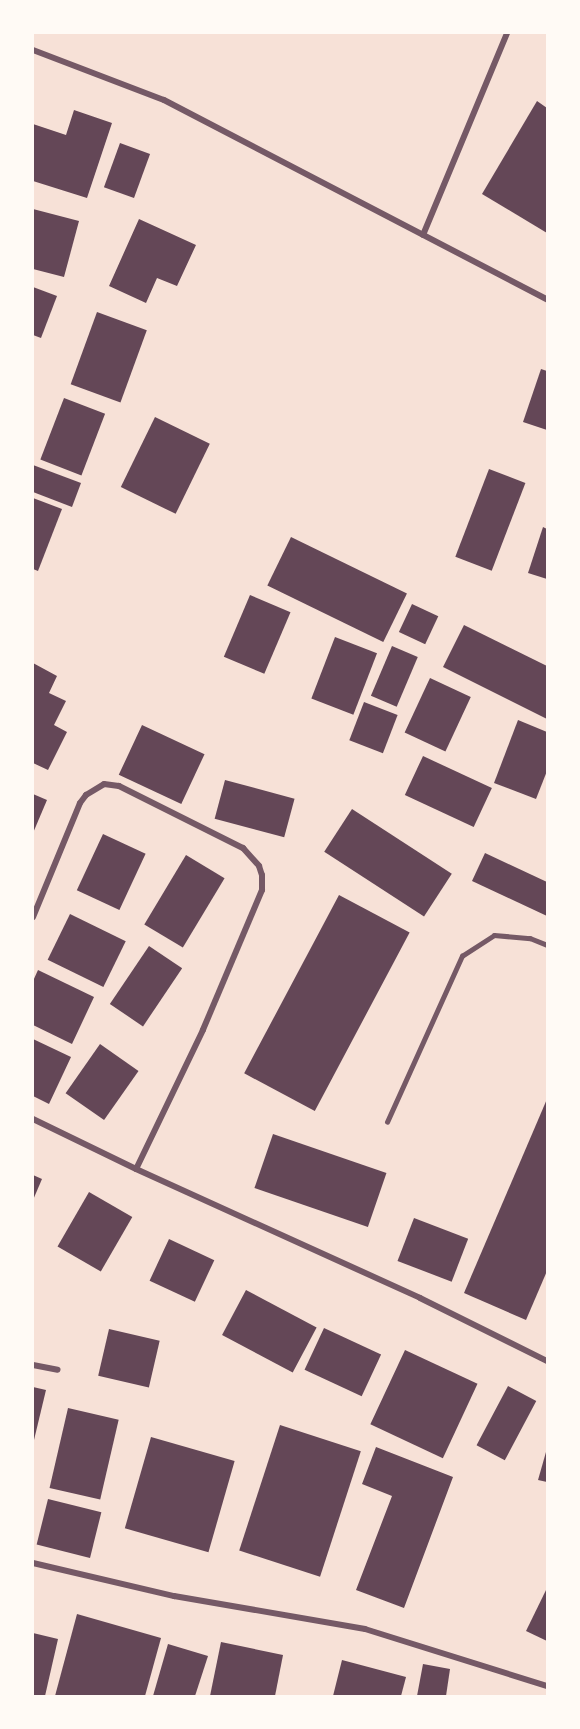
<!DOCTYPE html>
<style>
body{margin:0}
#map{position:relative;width:580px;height:1729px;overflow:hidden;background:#f7e1d7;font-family:Figtree,sans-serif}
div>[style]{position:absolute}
.building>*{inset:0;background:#644757;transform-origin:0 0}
.service>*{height:4.5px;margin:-2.25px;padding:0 2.25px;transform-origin:2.25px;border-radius:2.25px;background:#755966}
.minor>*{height:6px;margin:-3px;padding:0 3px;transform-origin:3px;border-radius:3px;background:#755966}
span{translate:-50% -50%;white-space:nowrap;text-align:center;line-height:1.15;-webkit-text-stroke:4.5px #fffaf5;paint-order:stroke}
.frame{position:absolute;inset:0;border:34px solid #fffaf5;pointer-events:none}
</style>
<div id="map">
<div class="building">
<i style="clip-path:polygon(537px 101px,547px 108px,547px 233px,482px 194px)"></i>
<i style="clip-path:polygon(74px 110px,112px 123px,87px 198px,33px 181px,33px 124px,66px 135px)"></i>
<i style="left:120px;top:143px;width:32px;height:47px;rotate:20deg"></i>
<i style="clip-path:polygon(33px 209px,79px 221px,64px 277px,33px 269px)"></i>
<i style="clip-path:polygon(139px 219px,196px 245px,177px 286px,157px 278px,146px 303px,109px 286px)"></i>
<i style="clip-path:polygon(33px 287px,57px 296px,41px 338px,33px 335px)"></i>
<i style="left:97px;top:312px;width:53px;height:77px;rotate:20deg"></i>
<i style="clip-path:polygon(541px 369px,547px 371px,547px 430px,523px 422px)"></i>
<i style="left:64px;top:398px;width:44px;height:66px;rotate:21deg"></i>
<i style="left:155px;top:417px;width:61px;height:78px;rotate:26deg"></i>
<i style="clip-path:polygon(33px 465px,81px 483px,72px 507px,33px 492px)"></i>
<i style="left:489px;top:469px;width:39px;height:94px;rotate:21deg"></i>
<i style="clip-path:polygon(33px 498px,62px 509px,38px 571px,33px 569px)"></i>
<i style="clip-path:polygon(543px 527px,547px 529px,547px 579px,528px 573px)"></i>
<i style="left:291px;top:537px;width:129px;height:54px;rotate:26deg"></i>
<i style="left:250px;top:595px;width:44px;height:67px;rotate:23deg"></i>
<i style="left:412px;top:604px;width:29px;height:31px;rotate:25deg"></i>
<i style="clip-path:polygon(464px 625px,547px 666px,547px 719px,443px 667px)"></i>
<i style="left:335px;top:637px;width:45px;height:66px;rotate:21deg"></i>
<i style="left:392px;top:646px;width:28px;height:54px;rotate:23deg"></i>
<i style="clip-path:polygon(33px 663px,57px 676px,49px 693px,66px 701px,54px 725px,67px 732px,48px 770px,33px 763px)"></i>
<i style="left:430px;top:678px;width:45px;height:60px;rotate:25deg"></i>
<i style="left:364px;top:702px;width:36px;height:41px;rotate:21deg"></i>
<i style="clip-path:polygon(518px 720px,547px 732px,547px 771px,536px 799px,494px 783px)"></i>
<i style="left:142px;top:725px;width:69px;height:55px;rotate:25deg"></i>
<i style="left:423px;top:756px;width:76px;height:43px;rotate:25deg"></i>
<i style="left:225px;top:780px;width:72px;height:40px;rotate:15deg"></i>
<i style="clip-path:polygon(33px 794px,47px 800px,33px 833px)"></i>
<i style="left:352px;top:809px;width:119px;height:51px;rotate:33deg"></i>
<i style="left:103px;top:834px;width:47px;height:62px;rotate:25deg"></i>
<i style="clip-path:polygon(485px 853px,547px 882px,547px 916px,472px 881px)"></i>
<i style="left:186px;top:855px;width:45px;height:81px;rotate:31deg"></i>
<i style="left:339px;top:895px;width:80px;height:202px;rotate:28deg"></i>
<i style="left:70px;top:914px;width:62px;height:51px;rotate:26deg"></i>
<i style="left:149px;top:946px;width:40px;height:70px;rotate:34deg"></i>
<i style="clip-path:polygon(38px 970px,94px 997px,72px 1044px,33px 1025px,33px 981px)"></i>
<i style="clip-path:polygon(33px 1039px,71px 1057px,49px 1104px,33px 1096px)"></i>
<i style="left:100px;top:1044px;width:47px;height:60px;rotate:35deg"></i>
<i style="clip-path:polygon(547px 1099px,547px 1271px,526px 1320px,464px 1293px)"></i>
<i style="left:273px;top:1134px;width:120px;height:57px;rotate:19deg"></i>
<i style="clip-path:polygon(33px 1175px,42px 1179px,33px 1200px)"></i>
<i style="left:89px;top:1192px;width:50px;height:63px;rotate:30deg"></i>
<i style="left:414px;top:1218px;width:58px;height:46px;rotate:21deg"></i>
<i style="left:169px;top:1239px;width:50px;height:46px;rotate:25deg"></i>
<i style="left:246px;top:1290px;width:80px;height:51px;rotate:28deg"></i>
<i style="left:324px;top:1328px;width:63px;height:46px;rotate:25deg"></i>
<i style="left:109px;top:1329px;width:52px;height:48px;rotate:13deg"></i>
<i style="left:405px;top:1350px;width:80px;height:82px;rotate:25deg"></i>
<i style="left:508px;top:1386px;width:32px;height:67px;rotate:28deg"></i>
<i style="clip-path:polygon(33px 1387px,46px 1390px,34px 1440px,33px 1440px)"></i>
<i style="left:68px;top:1408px;width:52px;height:82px;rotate:13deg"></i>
<i style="left:280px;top:1425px;width:85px;height:132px;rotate:18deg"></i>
<i style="left:151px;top:1437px;width:87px;height:95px;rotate:16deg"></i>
<i style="clip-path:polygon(376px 1447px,453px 1477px,404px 1608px,356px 1590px,392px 1496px,362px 1484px)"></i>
<i style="clip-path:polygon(546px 1452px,547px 1452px,547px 1482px,538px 1480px)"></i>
<i style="left:48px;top:1499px;width:55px;height:47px;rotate:14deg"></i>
<i style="clip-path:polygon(547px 1588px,547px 1641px,526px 1631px)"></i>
<i style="clip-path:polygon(77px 1614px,161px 1638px,145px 1696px,55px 1696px)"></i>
<i style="clip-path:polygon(33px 1633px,58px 1639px,45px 1696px,33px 1696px)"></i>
<i style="clip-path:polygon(221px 1642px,283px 1655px,275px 1696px,210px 1696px)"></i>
<i style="clip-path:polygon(168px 1644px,208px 1656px,195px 1696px,153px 1696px)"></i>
<i style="clip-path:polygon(342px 1660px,406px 1677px,401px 1696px,333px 1696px)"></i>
<i style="clip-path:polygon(423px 1664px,450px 1669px,446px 1696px,417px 1696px)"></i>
</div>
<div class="service">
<i style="left:387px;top:1122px;width:182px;rotate:-65.7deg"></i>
<i style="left:462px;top:956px;width:38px;rotate:-33deg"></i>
<i style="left:494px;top:935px;width:36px;rotate:5deg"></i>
<i style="left:530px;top:938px;width:18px;rotate:22deg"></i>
</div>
<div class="minor">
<i style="left:33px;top:50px;width:140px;rotate:20.9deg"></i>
<i style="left:164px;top:100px;width:432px;rotate:27.5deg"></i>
<i style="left:423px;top:235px;width:219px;rotate:-67.4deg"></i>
<i style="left:33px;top:917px;width:123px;rotate:-67.6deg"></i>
<i style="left:80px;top:803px;width:10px;rotate:-53deg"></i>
<i style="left:86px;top:795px;width:21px;rotate:-31deg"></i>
<i style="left:104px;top:784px;width:15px;rotate:8deg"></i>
<i style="left:119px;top:786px;width:139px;rotate:26.6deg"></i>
<i style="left:243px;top:848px;width:24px;rotate:48deg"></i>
<i style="left:259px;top:866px;width:9px;rotate:72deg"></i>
<i style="left:262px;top:875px;width:15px;rotate:90deg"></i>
<i style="left:262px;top:890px;width:152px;rotate:112.9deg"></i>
<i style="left:203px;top:1030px;width:154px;rotate:115.7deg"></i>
<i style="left:33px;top:1119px;width:114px;rotate:25.9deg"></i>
<i style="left:136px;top:1169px;width:312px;rotate:24.4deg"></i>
<i style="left:420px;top:1298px;width:142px;rotate:26.4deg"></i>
<i style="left:33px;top:1365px;width:25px;rotate:11deg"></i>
<i style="left:33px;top:1563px;width:145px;rotate:13.2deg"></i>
<i style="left:174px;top:1596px;width:194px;rotate:9.8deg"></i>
<i style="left:365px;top:1629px;width:191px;rotate:17.4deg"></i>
</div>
<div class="frame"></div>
</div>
